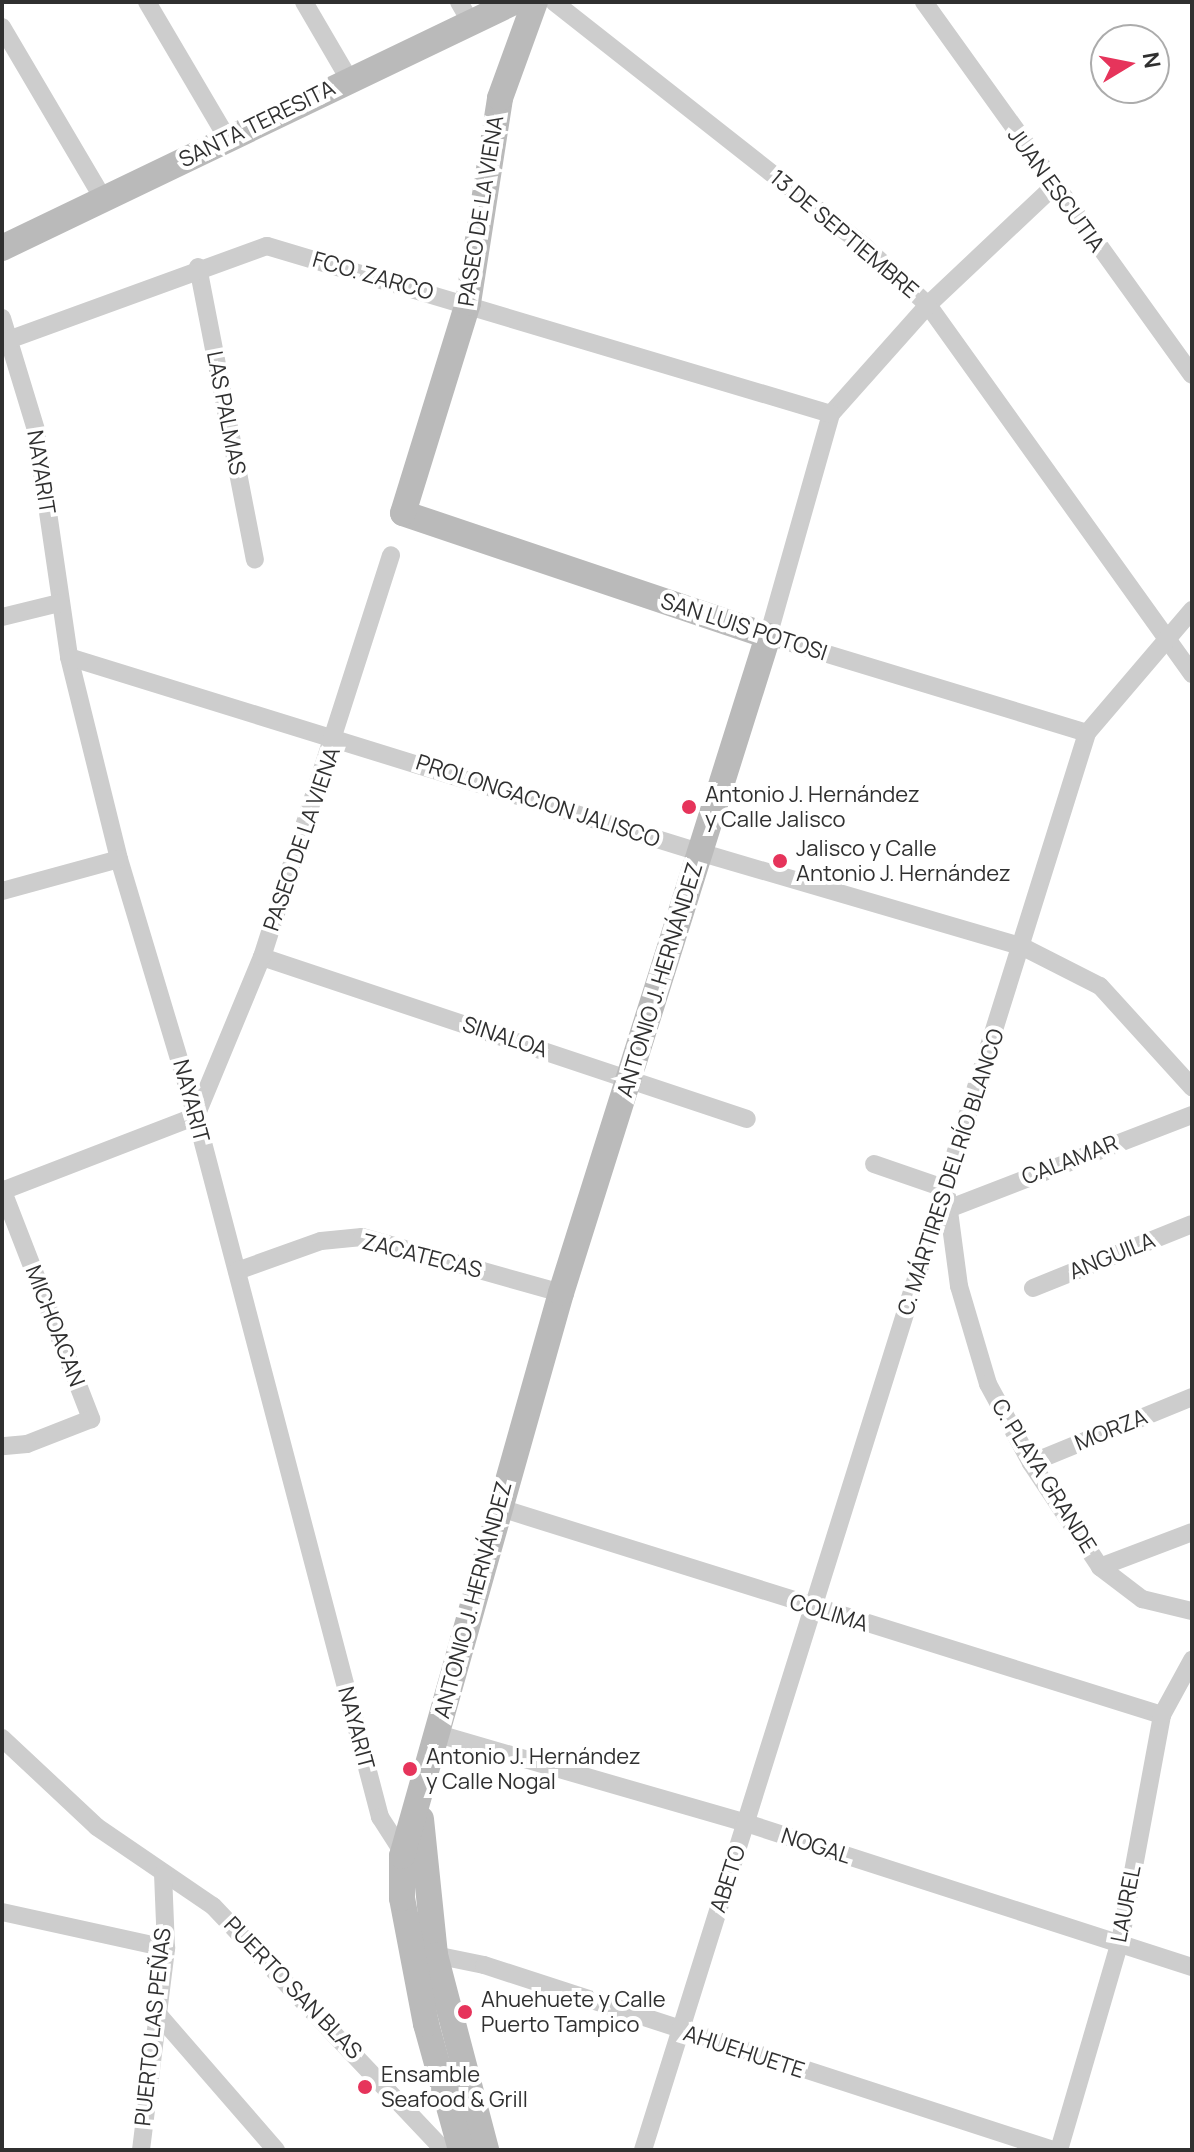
<!DOCTYPE html>
<meta charset="utf-8">
<style>
body{margin:0}
#map{position:relative;width:1194px;height:2152px;overflow:hidden;background:#fff;font-family:Manrope,sans-serif}
div>[style]{position:absolute}
.street>*{height:18px;margin:-9px;padding:0 9px;transform-origin:9px;border-radius:9px;background:#cdcdcd}
.secondary>*{height:26px;margin:-13px;padding:0 13px;transform-origin:13px;border-radius:13px;background:#bababa}
.dots>*{width:22px;height:22px;translate:-50% -50%;box-sizing:border-box;border:4px solid #fff;border-radius:50%}
span{translate:-50% -50%;white-space:nowrap;text-align:center;line-height:1.15;-webkit-text-stroke:8px #fff;paint-order:stroke}
.street-label{font-size:22px;color:#303030}
.poi-label{font-size:22px;color:#303030}
.left{translate:0 -50%;text-align:left}
.frame{position:absolute;inset:0;border:4px solid #303030;pointer-events:none}
.north{position:absolute;left:1090px;top:24px;width:80px;height:80px;box-sizing:border-box;background:#fff;border:2px solid #acacac;border-radius:50%;rotate:80deg;font-size:22px;font-weight:700;line-height:32px;text-align:center;color:#303030}
.north::after{content:'';display:block;margin:auto;width:28px;height:36px;background:#e6345b;clip-path:polygon(50% 0,100% 100%,50% 72%,0 100%)}
</style>
<div id="map">
<div class="street">
<i style="left:147px;top:2px;width:158px;rotate:59.5deg"></i>
<i style="left:304px;top:2px;width:89px;rotate:59.7deg"></i>
<i style="left:459px;top:2px;width:22px;rotate:60deg"></i>
<i style="left:554px;top:2px;width:395px;rotate:38.2deg"></i>
<i style="left:864px;top:246px;width:87px;rotate:42.7deg"></i>
<i style="left:928px;top:305px;width:454px;rotate:54.4deg"></i>
<i style="left:924px;top:2px;width:459px;rotate:54.3deg"></i>
<i style="left:2px;top:27px;width:201px;rotate:59.5deg"></i>
<i style="left:1053px;top:187px;width:172px;rotate:136.7deg"></i>
<i style="left:928px;top:305px;width:146px;rotate:131.7deg"></i>
<i style="left:831px;top:414px;width:231px;rotate:105.8deg"></i>
<i style="left:768px;top:636px;width:333px;rotate:16.9deg"></i>
<i style="left:198px;top:267px;width:298px;rotate:79deg"></i>
<i style="left:2px;top:318px;width:117px;rotate:73.1deg"></i>
<i style="left:36px;top:430px;width:229px;rotate:81.7deg"></i>
<i style="left:69px;top:657px;width:208px;rotate:76.1deg"></i>
<i style="left:119px;top:859px;width:268px;rotate:73.3deg"></i>
<i style="left:196px;top:1116px;width:725px;rotate:75.29deg"></i>
<i style="left:380px;top:1817px;width:46px;rotate:57.3deg"></i>
<i style="left:11px;top:339px;width:272px;rotate:-20deg"></i>
<i style="left:267px;top:246px;width:588px;rotate:16.59deg"></i>
<i style="left:2px;top:617px;width:59px;rotate:-13.8deg"></i>
<i style="left:69px;top:657px;width:659px;rotate:17.2deg"></i>
<i style="left:699px;top:852px;width:338px;rotate:16.3deg"></i>
<i style="left:1023px;top:947px;width:86px;rotate:26.9deg"></i>
<i style="left:1100px;top:986px;width:137px;rotate:47.7deg"></i>
<i style="left:2px;top:891px;width:121px;rotate:-15.3deg"></i>
<i style="left:262px;top:957px;width:511px;rotate:18.47deg"></i>
<i style="left:874px;top:1164px;width:76px;rotate:19.1deg"></i>
<i style="left:2px;top:1189px;width:247px;rotate:68.8deg"></i>
<i style="left:91px;top:1419px;width:69px;rotate:158.7deg"></i>
<i style="left:27px;top:1444px;width:25px;rotate:175deg"></i>
<i style="left:2px;top:1191px;width:208px;rotate:-21.1deg"></i>
<i style="left:196px;top:1116px;width:172px;rotate:-67.5deg"></i>
<i style="left:262px;top:957px;width:422px;rotate:-72.2deg"></i>
<i style="left:947px;top:1196px;width:91px;rotate:82.4deg"></i>
<i style="left:959px;top:1286px;width:102px;rotate:73.5deg"></i>
<i style="left:988px;top:1384px;width:90px;rotate:61.4deg"></i>
<i style="left:1031px;top:1463px;width:125px;rotate:56.4deg"></i>
<i style="left:1100px;top:1567px;width:53px;rotate:37.3deg"></i>
<i style="left:1142px;top:1599px;width:51px;rotate:13.5deg"></i>
<i style="left:948px;top:1209px;width:261px;rotate:-21.1deg"></i>
<i style="left:237px;top:1271px;width:89px;rotate:-19.7deg"></i>
<i style="left:321px;top:1241px;width:41px;rotate:-5.6deg"></i>
<i style="left:362px;top:1237px;width:207px;rotate:15.7deg"></i>
<i style="left:1033px;top:1288px;width:171px;rotate:-21.9deg"></i>
<i style="left:1031px;top:1463px;width:174px;rotate:-22.3deg"></i>
<i style="left:497px;top:1507px;width:697px;rotate:17.37deg"></i>
<i style="left:1100px;top:1567px;width:98px;rotate:-20.8deg"></i>
<i style="left:438px;top:1734px;width:321px;rotate:16.1deg"></i>
<i style="left:746px;top:1823px;width:469px;rotate:17.9deg"></i>
<i style="left:2px;top:1738px;width:130px;rotate:43.1deg"></i>
<i style="left:97px;top:1827px;width:140px;rotate:34.3deg"></i>
<i style="left:213px;top:1906px;width:336px;rotate:46.6deg"></i>
<i style="left:2px;top:1912px;width:168px;rotate:12.4deg"></i>
<i style="left:435px;top:1955px;width:50px;rotate:11.5deg"></i>
<i style="left:484px;top:1965px;width:598px;rotate:18.01deg"></i>
<i style="left:156px;top:2012px;width:183px;rotate:49deg"></i>
<i style="left:141px;top:2150px;width:204px;rotate:-82.9deg"></i>
<i style="left:166px;top:1948px;width:74px;rotate:-92.3deg"></i>
<i style="left:643px;top:2150px;width:1485px;rotate:-72.6deg"></i>
<i style="left:1087px;top:733px;width:162px;rotate:-49.5deg"></i>
<i style="left:1059px;top:2150px;width:217px;rotate:-73.7deg"></i>
<i style="left:1120px;top:1942px;width:231px;rotate:-79.5deg"></i>
<i style="left:1162px;top:1715px;width:63px;rotate:-61.4deg"></i>
</div>
<div class="secondary">
<i style="left:2px;top:248px;width:568px;rotate:-25.66deg"></i>
<i style="left:421px;top:1819px;width:137px;rotate:84.1deg"></i>
<i style="left:435px;top:1955px;width:202px;rotate:75.3deg"></i>
<i style="left:461px;top:2150px;width:131px;rotate:-105.5deg"></i>
<i style="left:426px;top:2024px;width:128px;rotate:-100.8deg"></i>
<i style="left:402px;top:1898px;width:42px;rotate:-90deg"></i>
<i style="left:402px;top:1856px;width:585px;rotate:-74.23deg"></i>
<i style="left:561px;top:1293px;width:689px;rotate:-72.51deg"></i>
<i style="left:768px;top:636px;width:385px;rotate:-161.4deg"></i>
<i style="left:403px;top:513px;width:220px;rotate:-72.8deg"></i>
<i style="left:468px;top:303px;width:207px;rotate:-81.1deg"></i>
<i style="left:500px;top:98px;width:102px;rotate:-70deg"></i>
</div>
<div class="dots">
<i style="left:689px;top:807px;background:#e6345b"></i>
<i style="left:780px;top:861px;background:#e6345b"></i>
<i style="left:410px;top:1769px;background:#e6345b"></i>
<i style="left:465px;top:2012px;background:#e6345b"></i>
<i style="left:365px;top:2087px;background:#e6345b"></i>
</div>
<div class="street-label">
<span style="left:257px;top:124px;rotate:-26deg">SANTA TERESITA</span>
<span style="left:1056px;top:190px;rotate:54deg">JUAN ESCUTIA</span>
<span style="left:481px;top:211px;rotate:-81deg">PASEO DE LA VIENA</span>
<span style="left:844px;top:234px;rotate:40deg">13 DE SEPTIEMBRE</span>
<span style="left:373px;top:276px;rotate:16deg">FCO. ZARCO</span>
<span style="left:226px;top:413px;rotate:79deg">LAS PALMAS</span>
<span style="left:41px;top:472px;rotate:81deg">NAYARIT</span>
<span style="left:744px;top:627px;rotate:18deg">SAN LUIS POTOSI</span>
<span style="left:538px;top:801px;rotate:18deg">PROLONGACION JALISCO</span>
<span style="left:302px;top:839px;rotate:-71deg">PASEO DE LA VIENA</span>
<span style="left:660px;top:980px;rotate:-73deg">ANTONIO J. HERNÁNDEZ</span>
<span style="left:505px;top:1037px;rotate:18deg">SINALOA</span>
<span style="left:191px;top:1101px;rotate:75deg">NAYARIT</span>
<span style="left:1070px;top:1160px;rotate:-21deg">CALAMAR</span>
<span style="left:951px;top:1172px;rotate:-72deg">C. MÁRTIRES DEL RÍO BLANCO</span>
<span style="left:422px;top:1256px;rotate:14deg">ZACATECAS</span>
<span style="left:1112px;top:1256px;rotate:-22deg">ANGUILA</span>
<span style="left:55px;top:1326px;rotate:69deg">MICHOACAN</span>
<span style="left:1111px;top:1430px;rotate:-22deg">MORZA</span>
<span style="left:1044px;top:1476px;rotate:58deg">C. PLAYA GRANDE</span>
<span style="left:473px;top:1600px;rotate:-75deg">ANTONIO J. HERNÁNDEZ</span>
<span style="left:829px;top:1613px;rotate:17deg">COLIMA</span>
<span style="left:356px;top:1728px;rotate:75deg">NAYARIT</span>
<span style="left:816px;top:1846px;rotate:18deg">NOGAL</span>
<span style="left:728px;top:1879px;rotate:-72deg">ABETO</span>
<span style="left:1126px;top:1904px;rotate:-79deg">LAUREL</span>
<span style="left:293px;top:1988px;rotate:46deg">PUERTO SAN BLAS</span>
<span style="left:153px;top:2027px;rotate:-84deg">PUERTO LAS PEÑAS</span>
<span style="left:744px;top:2052px;rotate:18deg">AHUEHUETE</span>
</div>
<div class="poi-label">
<span class="left" style="left:705px;top:807px">Antonio J. Hernández<br>y Calle Jalisco</span>
<span class="left" style="left:796px;top:861px">Jalisco y Calle<br>Antonio J. Hernández</span>
<span class="left" style="left:426px;top:1769px">Antonio J. Hernández<br>y Calle Nogal</span>
<span class="left" style="left:481px;top:2012px">Ahuehuete y Calle<br>Puerto Tampico</span>
<span class="left" style="left:381px;top:2087px">Ensamble<br>Seafood &amp; Grill</span>
</div>
<div class="frame"></div>
<div class="north">N</div>
</div>
